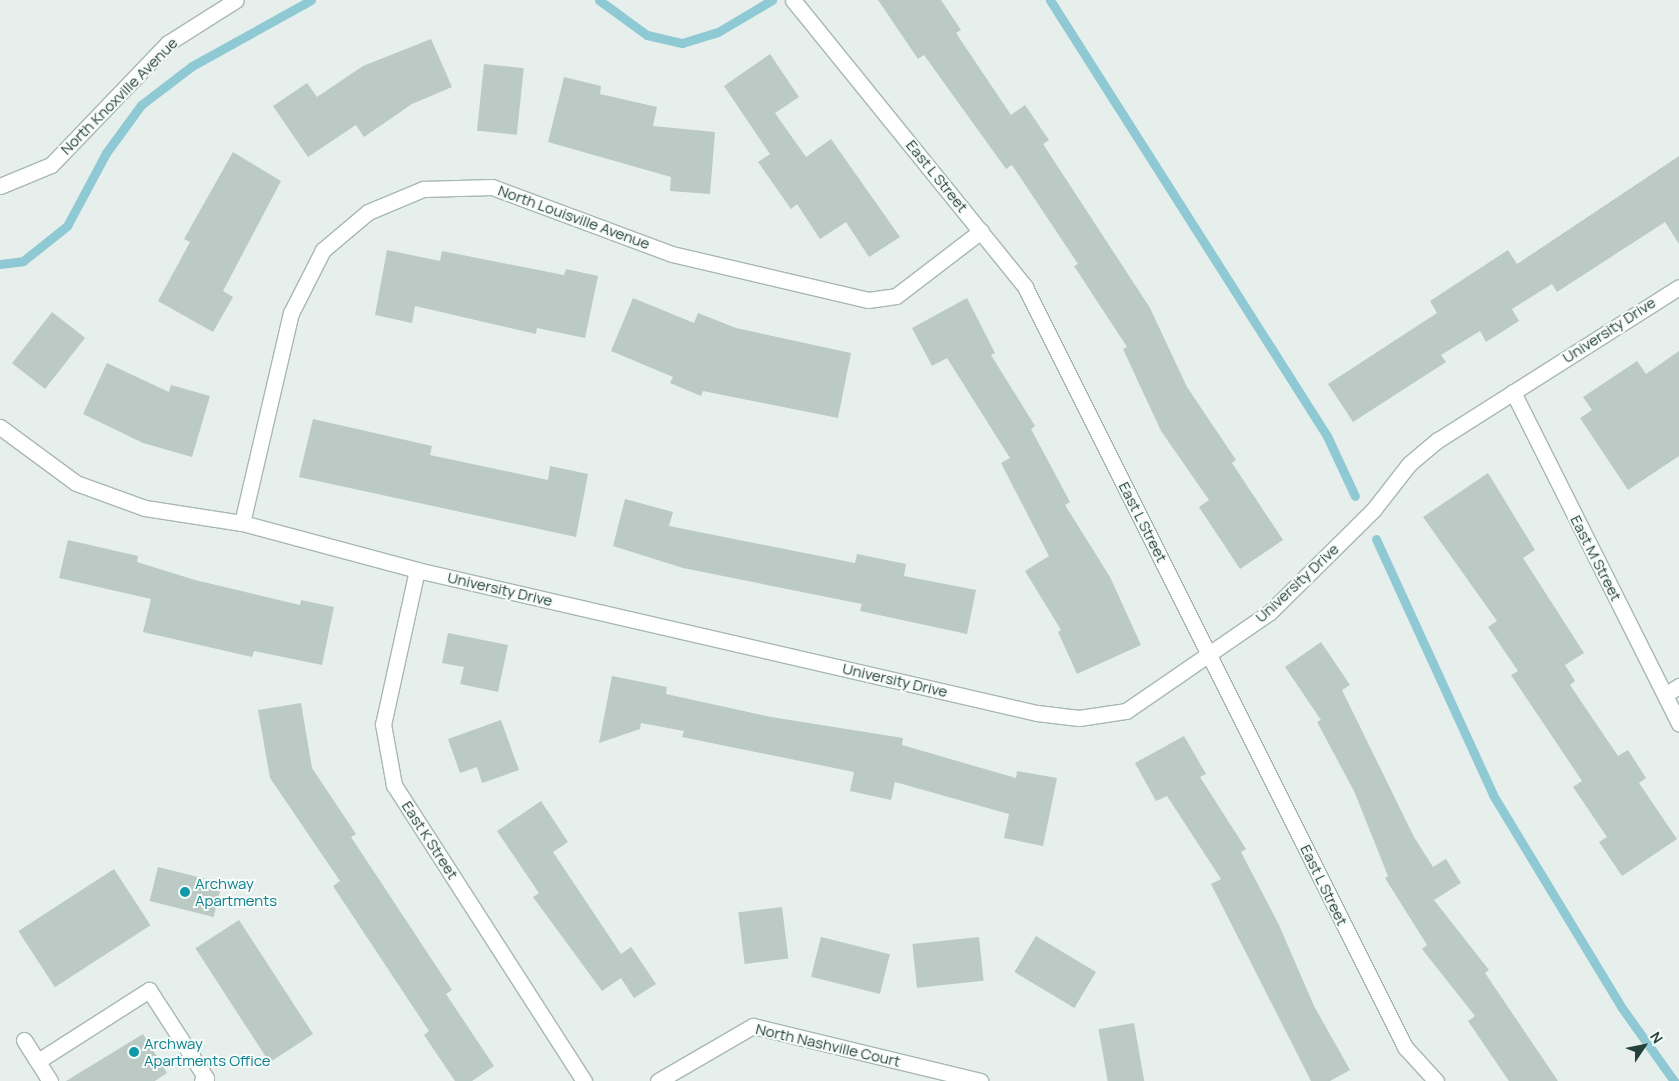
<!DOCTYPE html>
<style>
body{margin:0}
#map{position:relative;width:1679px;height:1081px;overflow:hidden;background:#e6efeb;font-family:Manrope,sans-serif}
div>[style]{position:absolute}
.stream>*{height:9px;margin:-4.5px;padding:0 4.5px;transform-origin:4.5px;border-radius:4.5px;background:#8ec9d4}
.building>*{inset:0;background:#bbcac4;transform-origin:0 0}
.roads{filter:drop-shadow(1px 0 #a8b8b2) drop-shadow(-1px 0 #a8b8b2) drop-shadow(0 1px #a8b8b2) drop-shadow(0 -1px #a8b8b2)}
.minor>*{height:15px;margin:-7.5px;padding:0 7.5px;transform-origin:7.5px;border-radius:7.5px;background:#fff}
.dots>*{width:14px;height:14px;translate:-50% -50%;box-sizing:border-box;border:2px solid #f7fbf9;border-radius:50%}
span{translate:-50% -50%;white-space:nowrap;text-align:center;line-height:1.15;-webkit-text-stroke:4px #f7fbf9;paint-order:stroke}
.street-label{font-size:15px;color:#24423a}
.culture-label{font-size:15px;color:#0d838f}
.left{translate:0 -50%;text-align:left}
.north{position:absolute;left:1619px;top:1021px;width:50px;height:50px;-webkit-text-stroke:4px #f7fbf9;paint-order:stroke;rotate:56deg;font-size:14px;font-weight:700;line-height:20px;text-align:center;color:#24423a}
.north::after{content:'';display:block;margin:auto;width:18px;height:22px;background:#24423a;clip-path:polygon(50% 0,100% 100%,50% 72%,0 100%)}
</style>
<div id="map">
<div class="stream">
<i style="left:599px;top:0;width:59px;rotate:36.1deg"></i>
<i style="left:647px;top:35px;width:36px;rotate:13deg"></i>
<i style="left:682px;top:43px;width:38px;rotate:-17deg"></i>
<i style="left:718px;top:32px;width:63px;rotate:-30.7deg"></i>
<i style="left:1050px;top:0;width:517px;rotate:57.57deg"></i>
<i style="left:1327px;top:436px;width:66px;rotate:65deg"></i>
<i style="left:0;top:264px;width:23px;rotate:-7deg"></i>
<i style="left:23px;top:261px;width:56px;rotate:-38.5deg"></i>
<i style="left:67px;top:226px;width:83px;rotate:-61.9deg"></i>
<i style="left:106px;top:153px;width:59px;rotate:-53.9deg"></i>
<i style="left:141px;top:105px;width:64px;rotate:-37.4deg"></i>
<i style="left:192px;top:66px;width:136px;rotate:-29deg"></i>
<i style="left:1376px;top:539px;width:281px;rotate:65.4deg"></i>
<i style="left:1493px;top:795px;width:249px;rotate:58.8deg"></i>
<i style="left:1622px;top:1008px;width:90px;rotate:54.5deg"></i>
</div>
<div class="building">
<i style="clip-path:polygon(878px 0,941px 0,961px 30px,956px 33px,1011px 115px,1025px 105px,1049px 140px,1043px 144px,1150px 308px,1187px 387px,1236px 460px,1232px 463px,1283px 540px,1240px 569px,1199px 507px,1209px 500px,1161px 431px,1123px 349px,1127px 347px,1074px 266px,1078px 264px,1012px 165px,1006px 169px,924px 55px,918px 59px)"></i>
<i style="clip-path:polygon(431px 39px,452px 87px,412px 104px,364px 137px,356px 125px,308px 157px,273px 106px,307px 83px,317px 97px,363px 66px)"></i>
<i style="clip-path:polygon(770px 54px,799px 97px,775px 113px,806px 157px,831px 139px,900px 237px,869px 257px,846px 222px,820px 239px,797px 204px,791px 209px,758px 162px,770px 154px,724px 86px)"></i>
<i style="left:484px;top:64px;width:40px;height:67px;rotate:6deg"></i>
<i style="clip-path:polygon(564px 77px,601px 86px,600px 94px,657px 107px,653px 126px,715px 132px,710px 194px,670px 191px,671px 177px,548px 142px)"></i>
<i style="clip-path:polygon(233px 152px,281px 181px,223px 291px,233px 297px,213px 332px,158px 301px,190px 242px,184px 239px)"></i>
<i style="clip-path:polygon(1679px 156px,1679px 244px,1665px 222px,1557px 292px,1552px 284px,1512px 309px,1519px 321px,1486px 342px,1480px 331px,1441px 355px,1446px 362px,1353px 422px,1328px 384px,1437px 313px,1430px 301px,1508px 250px,1517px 264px)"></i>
<i style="clip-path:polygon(387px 250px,440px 261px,442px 251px,564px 275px,566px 269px,598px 276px,585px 338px,537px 328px,536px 334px,415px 306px,412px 323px,375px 315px)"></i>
<i style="clip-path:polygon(633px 298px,694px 323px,698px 313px,736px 328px,851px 353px,838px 418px,703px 391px,701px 396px,670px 383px,673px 377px,611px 351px)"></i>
<i style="clip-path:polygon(967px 298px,995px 353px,991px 355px,1035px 426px,1031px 429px,1070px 502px,1065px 505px,1110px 577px,1141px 645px,1077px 674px,1058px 632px,1061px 630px,1025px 571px,1049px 556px,1001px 463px,1010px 458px,947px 358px,932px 366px,912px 328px)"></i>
<i style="left:52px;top:312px;width:42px;height:65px;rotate:38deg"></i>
<i style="clip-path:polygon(1679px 351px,1679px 456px,1628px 490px,1580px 418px,1592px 410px,1583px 397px,1637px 361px,1646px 374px)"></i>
<i style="clip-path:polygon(107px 363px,169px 392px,171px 385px,210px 396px,192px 457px,143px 443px,83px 414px)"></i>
<i style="clip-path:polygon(313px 419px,432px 446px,430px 455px,548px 480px,550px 466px,588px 474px,576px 537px,299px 477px)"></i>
<i style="clip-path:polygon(1488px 473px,1535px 550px,1523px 558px,1584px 653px,1565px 665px,1575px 681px,1570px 685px,1618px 756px,1628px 750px,1646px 778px,1639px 783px,1677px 839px,1622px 876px,1599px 842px,1607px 837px,1573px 787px,1582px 781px,1511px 675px,1518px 671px,1488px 627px,1497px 621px,1423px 517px)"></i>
<i style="clip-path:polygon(625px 499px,673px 512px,669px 526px,855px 563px,857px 554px,906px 564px,904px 576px,976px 590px,967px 634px,860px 611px,862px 604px,683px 568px,613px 546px)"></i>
<i style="clip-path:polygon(68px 540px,138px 556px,137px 562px,195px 580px,300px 605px,301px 600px,334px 607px,322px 665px,254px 651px,252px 657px,143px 632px,151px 599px,59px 578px)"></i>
<i style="clip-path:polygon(448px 633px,508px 645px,498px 692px,460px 684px,464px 667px,442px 663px)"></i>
<i style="clip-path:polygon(1321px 642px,1350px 685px,1342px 690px,1414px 837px,1433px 867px,1446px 859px,1461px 883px,1434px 900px,1489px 970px,1485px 973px,1558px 1081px,1509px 1081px,1468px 1021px,1475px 1016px,1422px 949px,1427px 945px,1385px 878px,1388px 876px,1354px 791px,1317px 722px,1321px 720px,1285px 667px)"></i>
<i style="clip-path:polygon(612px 676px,667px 687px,666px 694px,771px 717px,903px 738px,902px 745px,1016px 778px,1017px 771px,1057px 778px,1043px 846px,1004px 838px,1009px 814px,895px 782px,891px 800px,850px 791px,854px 772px,682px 737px,684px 731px,641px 723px,640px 729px,599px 743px)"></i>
<i style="clip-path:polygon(301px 703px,312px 768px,356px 834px,351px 837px,452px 990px,446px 994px,494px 1066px,472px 1081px,455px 1081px,424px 1035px,429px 1031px,333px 886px,340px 881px,270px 778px,258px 710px)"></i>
<i style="clip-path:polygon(501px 720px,519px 770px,482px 783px,477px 767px,460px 773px,448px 739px)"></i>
<i style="clip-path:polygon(1184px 736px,1206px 774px,1200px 777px,1246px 849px,1241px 852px,1279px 925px,1314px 1006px,1350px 1070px,1330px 1081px,1311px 1081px,1211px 884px,1221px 879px,1167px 796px,1156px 801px,1135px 763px)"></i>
<i style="clip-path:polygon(541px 801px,568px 842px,553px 852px,621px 954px,631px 947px,656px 984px,634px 998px,621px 978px,602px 991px,533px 897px,539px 893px,497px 831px)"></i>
<i style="left:158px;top:867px;width:66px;height:35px;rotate:14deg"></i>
<i style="left:114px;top:869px;width:67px;height:114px;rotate:57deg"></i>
<i style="left:782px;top:907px;width:52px;height:44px;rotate:83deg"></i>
<i style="left:239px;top:920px;width:136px;height:52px;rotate:57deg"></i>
<i style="left:1036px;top:936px;width:70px;height:42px;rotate:31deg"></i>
<i style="left:821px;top:937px;width:71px;height:41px;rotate:14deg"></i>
<i style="left:979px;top:937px;width:44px;height:67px;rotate:84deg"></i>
<i style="left:1134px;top:1023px;width:59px;height:36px;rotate:80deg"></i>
<i style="clip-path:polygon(143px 1034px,167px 1073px,155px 1081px,66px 1081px)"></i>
</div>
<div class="roads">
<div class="minor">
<i style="left:793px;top:0;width:369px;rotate:51deg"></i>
<i style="left:1025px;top:287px;width:850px;rotate:63.43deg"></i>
<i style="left:1405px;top:1047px;width:46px;rotate:47.6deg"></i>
<i style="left:0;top:186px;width:55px;rotate:-22.4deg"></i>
<i style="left:51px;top:165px;width:169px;rotate:-46.2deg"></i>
<i style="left:168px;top:43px;width:80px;rotate:-32.3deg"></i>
<i style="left:1513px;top:392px;width:371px;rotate:63.4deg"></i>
<i style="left:0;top:427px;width:94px;rotate:36.4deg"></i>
<i style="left:76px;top:483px;width:73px;rotate:19.9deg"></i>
<i style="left:145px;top:508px;width:98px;rotate:8.8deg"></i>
<i style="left:242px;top:523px;width:181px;rotate:15deg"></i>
<i style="left:417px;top:570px;width:636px;rotate:12.99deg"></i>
<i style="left:1037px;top:713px;width:42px;rotate:6.8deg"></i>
<i style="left:1079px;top:718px;width:48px;rotate:-8.5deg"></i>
<i style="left:1126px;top:711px;width:175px;rotate:-34.5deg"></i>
<i style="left:1270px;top:612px;width:146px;rotate:-44.7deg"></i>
<i style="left:1374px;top:509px;width:57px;rotate:-52.1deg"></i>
<i style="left:1409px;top:464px;width:38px;rotate:-40deg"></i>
<i style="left:1438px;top:440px;width:285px;rotate:-32.4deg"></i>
<i style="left:242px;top:523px;width:216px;rotate:-76.9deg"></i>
<i style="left:291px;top:313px;width:71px;rotate:-63.1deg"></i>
<i style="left:323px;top:250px;width:59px;rotate:-40.2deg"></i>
<i style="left:368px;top:212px;width:60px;rotate:-22.7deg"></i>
<i style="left:423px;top:189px;width:69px;rotate:-1.7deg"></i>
<i style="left:492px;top:187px;width:192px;rotate:20.4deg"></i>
<i style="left:672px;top:254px;width:201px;rotate:13.2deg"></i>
<i style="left:868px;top:300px;width:28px;rotate:-8deg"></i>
<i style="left:896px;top:296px;width:107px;rotate:-37.4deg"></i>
<i style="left:417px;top:570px;width:158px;rotate:102.4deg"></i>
<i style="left:383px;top:724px;width:62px;rotate:79.8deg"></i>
<i style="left:394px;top:785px;width:352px;rotate:57.3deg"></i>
<i style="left:1665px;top:695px;width:17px;rotate:-33deg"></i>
<i style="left:24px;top:1040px;width:49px;rotate:57.6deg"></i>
<i style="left:38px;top:1061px;width:132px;rotate:-32.6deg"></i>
<i style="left:149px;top:990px;width:105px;rotate:57.1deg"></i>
<i style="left:206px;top:1078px;width:5px;rotate:143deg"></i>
<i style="left:658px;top:1081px;width:110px;rotate:-30.1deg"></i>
<i style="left:753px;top:1026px;width:234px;rotate:13.6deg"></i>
</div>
</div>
<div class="dots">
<i style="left:185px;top:892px;background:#0f9aa8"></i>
<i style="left:134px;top:1052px;background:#0f9aa8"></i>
</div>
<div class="street-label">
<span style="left:119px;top:96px;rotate:-45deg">North Knoxville Avenue</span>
<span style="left:937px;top:176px;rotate:51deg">East L Street</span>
<span style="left:574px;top:217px;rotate:20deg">North Louisville Avenue</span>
<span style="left:1609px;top:330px;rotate:-33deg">University Drive</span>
<span style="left:1143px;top:522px;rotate:63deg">East L Street</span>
<span style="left:1596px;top:558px;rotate:63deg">East M Street</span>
<span style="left:1297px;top:583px;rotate:-43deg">University Drive</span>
<span style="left:500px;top:589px;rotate:13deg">University Drive</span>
<span style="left:895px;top:680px;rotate:13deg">University Drive</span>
<span style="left:430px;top:840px;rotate:57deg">East K Street</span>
<span style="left:1324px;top:885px;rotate:64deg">East L Street</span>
<span style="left:828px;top:1045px;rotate:13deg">North Nashville Court</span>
</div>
<div class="culture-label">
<span class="left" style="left:195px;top:892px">Archway<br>Apartments</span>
<span class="left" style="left:144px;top:1052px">Archway<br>Apartments Office</span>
</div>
<div class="north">N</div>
</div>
